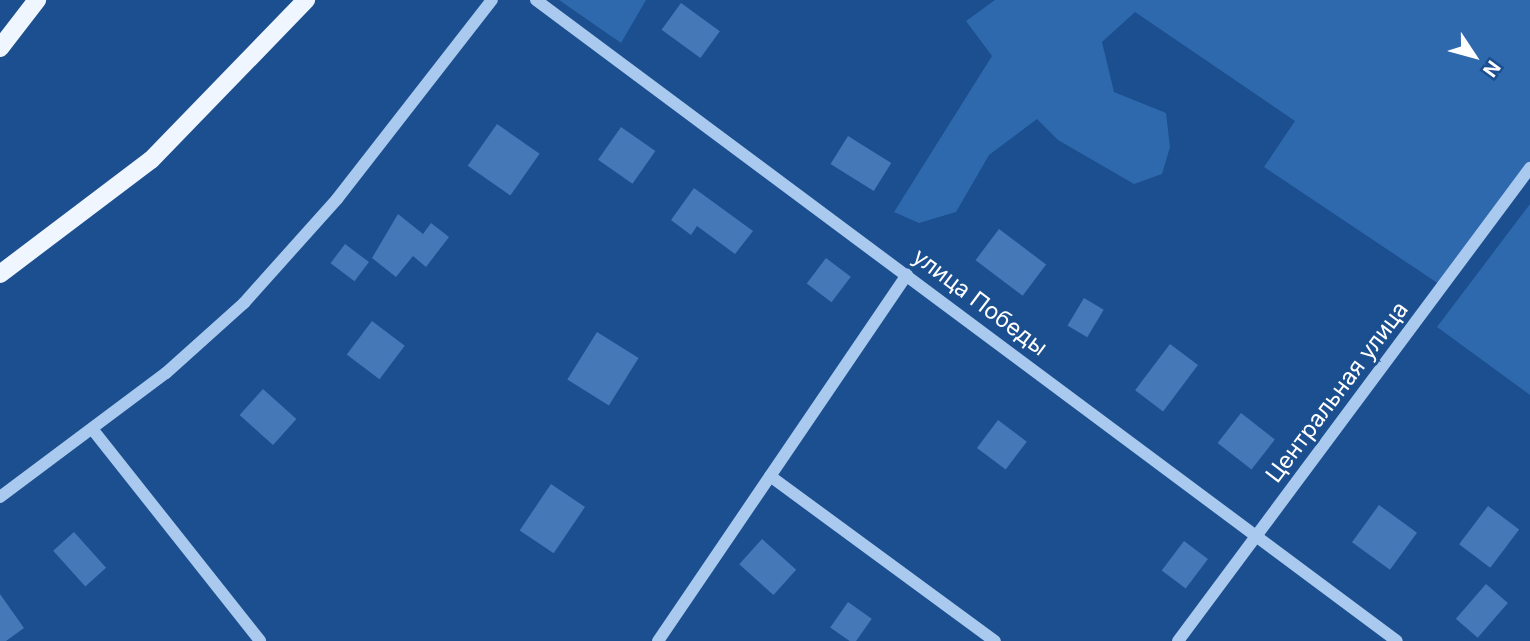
<!DOCTYPE html>
<meta charset="utf-8">
<style>
body{margin:0}
#map{position:relative;width:1530px;height:641px;overflow:hidden;background:#1b4f8f;font-family:Inter,sans-serif}
div>[style]{position:absolute}
.green>*{inset:0;background:#2e69ad}
.building>*{inset:0;background:#4478b7;transform-origin:0 0}
.minor>*{height:12px;margin:-6px;padding:0 6px;transform-origin:6px;border-radius:6px;background:#a9c9ee}
.major>*{height:18px;margin:-9px;padding:0 9px;transform-origin:9px;border-radius:9px;background:#f0f6ff}
span{translate:-50% -50%;white-space:nowrap;text-align:center;line-height:1.15;-webkit-text-stroke:6px #1b4f8f;paint-order:stroke}
.street-label{font-size:23px;color:#fff}
.north{position:absolute;left:1439px;top:21px;width:70px;height:70px;-webkit-text-stroke:5px #1b4f8f;paint-order:stroke;rotate:126deg;font-size:19px;font-weight:700;line-height:28px;text-align:center;color:#fff}
.north::after{content:'';display:block;margin:auto;width:24px;height:32px;background:#fff;clip-path:polygon(50% 0,100% 100%,50% 72%,0 100%)}
</style>
<div id="map">
<div class="green">
<i style="clip-path:polygon(559px 0,646px 0,621px 43px)"></i>
<i style="clip-path:polygon(995px 0,1530px 0,1530px 161px,1439px 284px,1264px 167px,1295px 121px,1135px 12px,1102px 42px,1114px 92px,1166px 113px,1170px 147px,1162px 174px,1134px 184px,1058px 140px,1037px 119px,989px 155px,956px 212px,919px 223px,894px 212px,992px 56px,966px 21px)"></i>
<i style="clip-path:polygon(1530px 204px,1530px 395px,1437px 327px)"></i>
</div>
<div class="building">
<i style="left:681px;top:3px;width:48px;height:33px;rotate:36deg"></i>
<i style="left:497px;top:124px;width:52px;height:51px;rotate:35deg"></i>
<i style="left:621px;top:127px;width:42px;height:40px;rotate:35deg"></i>
<i style="left:848px;top:136px;width:51px;height:33px;rotate:32deg"></i>
<i style="clip-path:polygon(694px 188px,753px 231px,735px 254px,697px 226px,691px 235px,671px 220px)"></i>
<i style="clip-path:polygon(398px 214px,423px 234px,431px 223px,449px 237px,426px 267px,413px 256px,396px 277px,372px 258px)"></i>
<i style="left:999px;top:229px;width:59px;height:39px;rotate:37deg"></i>
<i style="left:345px;top:244px;width:30px;height:24px;rotate:37deg"></i>
<i style="left:826px;top:258px;width:31px;height:32px;rotate:37deg"></i>
<i style="left:1084px;top:298px;width:23px;height:32px;rotate:31deg"></i>
<i style="left:372px;top:321px;width:41px;height:42px;rotate:37deg"></i>
<i style="left:597px;top:332px;width:49px;height:56px;rotate:32deg"></i>
<i style="left:1170px;top:344px;width:35px;height:58px;rotate:37deg"></i>
<i style="left:263px;top:389px;width:45px;height:35px;rotate:42deg"></i>
<i style="left:1241px;top:413px;width:43px;height:38px;rotate:38deg"></i>
<i style="left:998px;top:420px;width:36px;height:35px;rotate:37deg"></i>
<i style="left:551px;top:484px;width:41px;height:56px;rotate:34deg"></i>
<i style="left:1379px;top:505px;width:47px;height:46px;rotate:36deg"></i>
<i style="left:1488px;top:506px;width:39px;height:48px;rotate:37deg"></i>
<i style="left:74px;top:532px;width:48px;height:28px;rotate:48deg"></i>
<i style="left:762px;top:539px;width:46px;height:34px;rotate:42deg"></i>
<i style="left:1184px;top:541px;width:30px;height:37px;rotate:37deg"></i>
<i style="left:1486px;top:584px;width:29px;height:46px;rotate:41deg"></i>
<i style="clip-path:polygon(0 594px,24px 628px,6px 641px,0 641px)"></i>
<i style="left:848px;top:602px;width:29px;height:31px;rotate:35deg"></i>
</div>
<div class="minor">
<i style="left:536px;top:0;width:1073px;rotate:36.67deg"></i>
<i style="left:93px;top:430px;width:269px;rotate:51.6deg"></i>
<i style="left:770px;top:476px;width:279px;rotate:36.3deg"></i>
<i style="left:0;top:497px;width:207px;rotate:-36.8deg"></i>
<i style="left:166px;top:373px;width:105px;rotate:-41.9deg"></i>
<i style="left:244px;top:303px;width:140px;rotate:-48.2deg"></i>
<i style="left:337px;top:199px;width:252px;rotate:-52.1deg"></i>
<i style="left:658px;top:641px;width:443px;rotate:-55.8deg"></i>
<i style="left:1178px;top:641px;width:590px;rotate:-53.34deg"></i>
</div>
<div class="major">
<i style="left:0;top:48px;width:61px;rotate:-52.4deg"></i>
<i style="left:0;top:274px;width:189px;rotate:-37.1deg"></i>
<i style="left:151px;top:160px;width:223px;rotate:-45.9deg"></i>
</div>
<div class="street-label">
<span style="left:980px;top:302px;rotate:37deg">улица Победы</span>
<span style="left:1337px;top:392px;rotate:-53deg">Центральная улица</span>
</div>
<div class="north">N</div>
</div>
